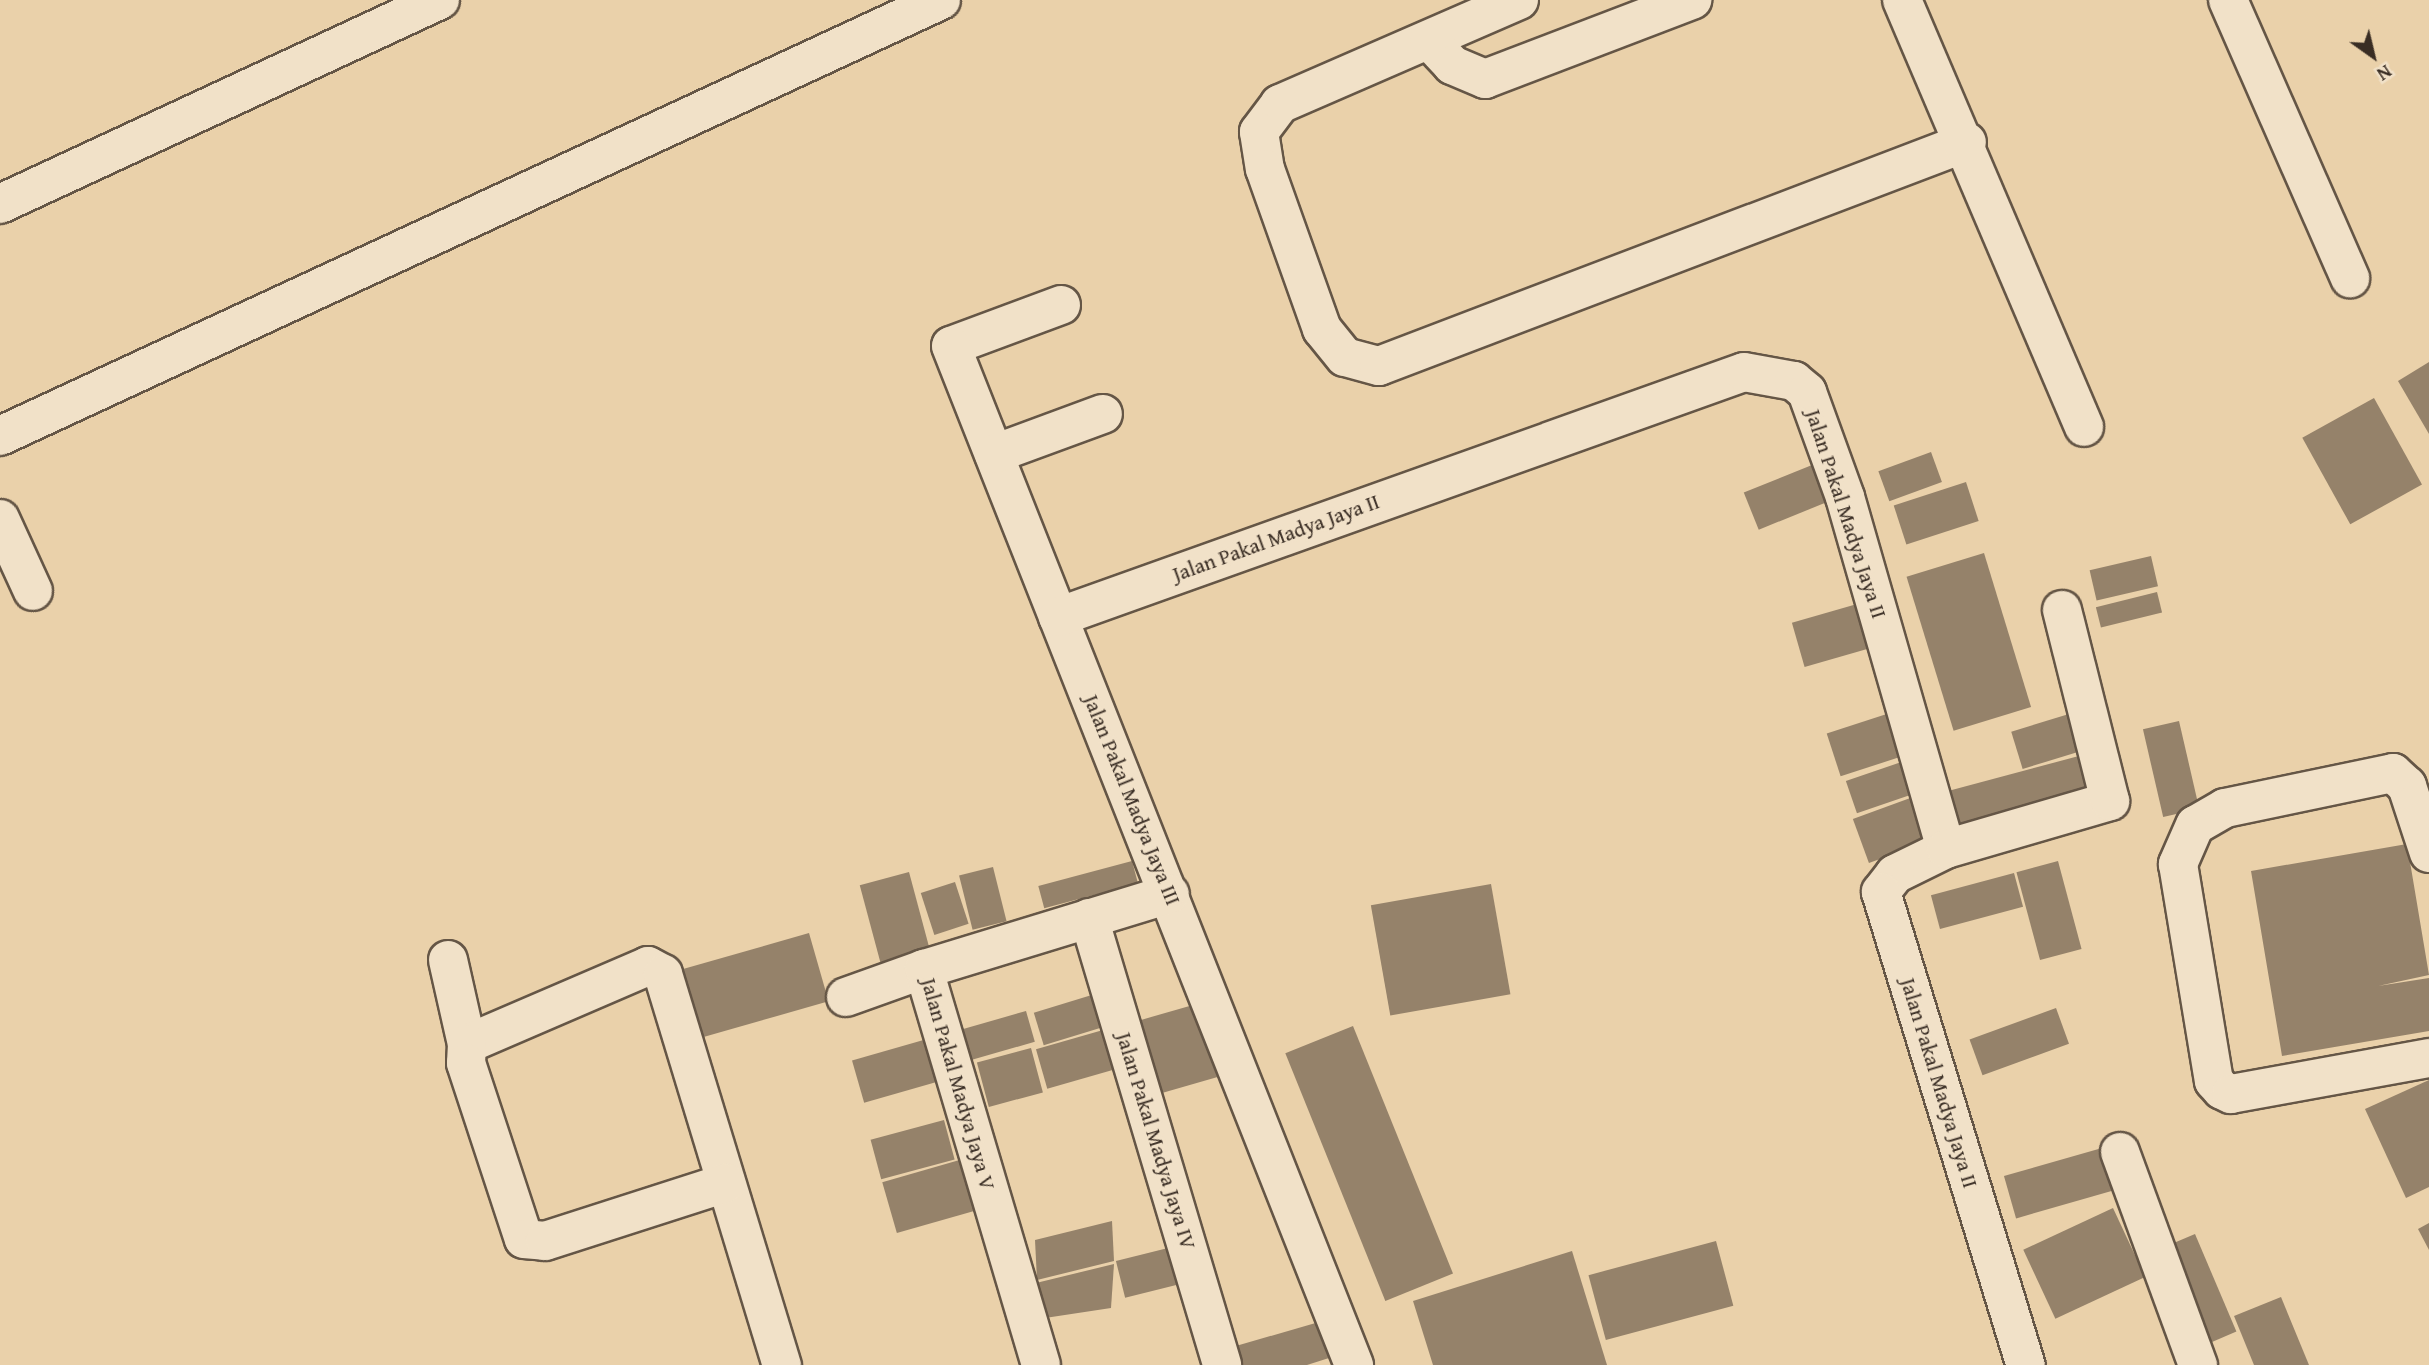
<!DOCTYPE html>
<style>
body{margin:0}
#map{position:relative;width:2429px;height:1365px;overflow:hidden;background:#ead1aa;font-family:"Gentium Book Plus",serif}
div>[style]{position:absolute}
.building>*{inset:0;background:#95826a;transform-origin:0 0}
.roads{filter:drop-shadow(2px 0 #655646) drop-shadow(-2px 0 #655646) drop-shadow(0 2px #655646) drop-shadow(0 -2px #655646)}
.minor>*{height:38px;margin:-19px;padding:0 19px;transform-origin:19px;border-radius:19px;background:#f1e1c8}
span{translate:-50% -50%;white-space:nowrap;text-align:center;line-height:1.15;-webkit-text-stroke:6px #f1e1c8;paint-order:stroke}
.street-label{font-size:21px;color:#392d24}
.north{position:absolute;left:2338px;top:21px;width:70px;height:70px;-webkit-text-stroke:5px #f1e1c8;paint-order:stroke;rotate:146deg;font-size:19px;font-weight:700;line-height:28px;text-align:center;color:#392d24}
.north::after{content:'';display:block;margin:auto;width:24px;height:32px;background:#392d24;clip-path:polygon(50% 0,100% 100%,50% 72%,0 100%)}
</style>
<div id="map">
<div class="building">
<i style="clip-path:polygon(2429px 362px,2429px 434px,2398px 381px)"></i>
<i style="left:2374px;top:398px;width:99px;height:82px;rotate:61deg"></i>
<i style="left:1931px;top:452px;width:32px;height:56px;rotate:70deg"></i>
<i style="left:1817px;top:463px;width:40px;height:79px;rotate:68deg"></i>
<i style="left:1966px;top:482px;width:41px;height:76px;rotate:72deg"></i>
<i style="left:1984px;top:553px;width:161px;height:81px;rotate:73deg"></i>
<i style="left:2151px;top:556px;width:31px;height:63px;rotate:77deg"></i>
<i style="left:2157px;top:592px;width:21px;height:63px;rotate:76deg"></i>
<i style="left:1864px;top:602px;width:46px;height:75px;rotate:74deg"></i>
<i style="left:1899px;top:710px;width:45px;height:76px;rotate:72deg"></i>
<i style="left:2082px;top:710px;width:39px;height:74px;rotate:73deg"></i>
<i style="left:2179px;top:721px;width:90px;height:37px;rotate:77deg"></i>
<i style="left:2090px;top:753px;width:47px;height:144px;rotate:75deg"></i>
<i style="left:1913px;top:758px;width:34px;height:71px;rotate:71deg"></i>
<i style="left:1913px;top:797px;width:47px;height:64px;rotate:70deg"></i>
<i style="clip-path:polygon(2407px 844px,2429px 975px,2378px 986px,2429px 978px,2429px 1031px,2282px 1056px,2251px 871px)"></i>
<i style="left:1132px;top:861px;width:23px;height:97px;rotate:75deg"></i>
<i style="left:2058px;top:861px;width:91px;height:43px;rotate:75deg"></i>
<i style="left:993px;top:867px;width:56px;height:35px;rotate:76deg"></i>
<i style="left:909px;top:872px;width:89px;height:51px;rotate:75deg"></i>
<i style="left:2014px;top:873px;width:35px;height:86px;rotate:75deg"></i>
<i style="left:955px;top:882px;width:44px;height:36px;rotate:72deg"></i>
<i style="left:1491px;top:884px;width:112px;height:122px;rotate:80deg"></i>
<i style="left:809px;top:933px;width:71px;height:141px;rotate:74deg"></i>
<i style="left:1095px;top:994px;width:34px;height:64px;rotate:73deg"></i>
<i style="left:1207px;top:1001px;width:76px;height:74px;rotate:74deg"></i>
<i style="left:2056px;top:1008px;width:38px;height:92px;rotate:70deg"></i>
<i style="left:1026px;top:1011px;width:32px;height:68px;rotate:74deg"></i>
<i style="left:1353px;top:1026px;width:267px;height:73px;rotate:68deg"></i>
<i style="left:1110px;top:1028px;width:41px;height:77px;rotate:74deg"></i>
<i style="left:927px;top:1039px;width:44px;height:78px;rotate:74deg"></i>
<i style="left:1031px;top:1048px;width:46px;height:56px;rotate:75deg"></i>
<i style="clip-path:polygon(2429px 1080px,2429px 1187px,2406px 1198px,2365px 1109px)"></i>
<i style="left:944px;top:1120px;width:41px;height:76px;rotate:75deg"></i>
<i style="left:2102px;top:1148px;width:44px;height:102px;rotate:74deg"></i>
<i style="left:963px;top:1159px;width:53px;height:84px;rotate:74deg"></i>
<i style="left:2113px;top:1208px;width:76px;height:99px;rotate:65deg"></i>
<i style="clip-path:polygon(1112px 1221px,1114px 1261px,1037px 1280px,1035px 1240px)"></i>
<i style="clip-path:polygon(2429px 1223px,2429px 1250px,2418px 1229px)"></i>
<i style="left:2195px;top:1234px;width:106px;height:36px;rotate:67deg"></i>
<i style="left:1716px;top:1241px;width:67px;height:132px;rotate:75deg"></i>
<i style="left:1180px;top:1245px;width:38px;height:66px;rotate:76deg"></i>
<i style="clip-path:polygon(1572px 1251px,1607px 1365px,1433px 1365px,1413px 1301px)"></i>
<i style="clip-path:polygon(1114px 1264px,1111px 1308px,1045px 1318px,1036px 1283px)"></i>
<i style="clip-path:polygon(2281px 1297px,2309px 1365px,2254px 1365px,2234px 1316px)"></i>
<i style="clip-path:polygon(1319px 1322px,1329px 1358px,1307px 1365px,1234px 1365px,1229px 1348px)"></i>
</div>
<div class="roads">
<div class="minor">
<i style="left:1519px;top:0;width:261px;rotate:156.5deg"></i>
<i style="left:1280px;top:104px;width:35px;rotate:127deg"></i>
<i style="left:1259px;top:132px;width:37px;rotate:81deg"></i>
<i style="left:1265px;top:169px;width:170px;rotate:70.4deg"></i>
<i style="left:1322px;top:329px;width:36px;rotate:51deg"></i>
<i style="left:1345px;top:357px;width:35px;rotate:15deg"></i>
<i style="left:1379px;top:366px;width:629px;rotate:-20.85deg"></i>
<i style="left:1902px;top:0;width:464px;rotate:66.9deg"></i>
<i style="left:2228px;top:0;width:304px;rotate:66.3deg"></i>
<i style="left:1429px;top:40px;width:34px;rotate:47deg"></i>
<i style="left:1452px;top:65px;width:36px;rotate:23deg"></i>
<i style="left:1485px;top:79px;width:222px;rotate:-20.9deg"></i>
<i style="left:0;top:204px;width:485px;rotate:-24.9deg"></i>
<i style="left:1061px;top:305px;width:117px;rotate:159.6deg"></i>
<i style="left:951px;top:346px;width:1096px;rotate:68.42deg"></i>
<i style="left:0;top:436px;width:1037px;rotate:-24.86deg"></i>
<i style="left:994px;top:454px;width:116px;rotate:-20.2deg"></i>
<i style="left:0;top:519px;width:79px;rotate:65.4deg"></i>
<i style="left:1058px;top:617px;width:728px;rotate:-19.65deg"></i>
<i style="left:1744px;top:372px;width:51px;rotate:10.2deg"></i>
<i style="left:1794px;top:381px;width:17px;rotate:40deg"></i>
<i style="left:1807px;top:392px;width:112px;rotate:70.1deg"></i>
<i style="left:1845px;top:497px;width:366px;rotate:74deg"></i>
<i style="left:1946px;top:849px;width:57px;rotate:153.9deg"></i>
<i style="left:1895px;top:874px;width:23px;rotate:128deg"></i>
<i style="left:1881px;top:892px;width:495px;rotate:73deg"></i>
<i style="left:1946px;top:849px;width:171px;rotate:-16.3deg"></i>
<i style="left:2110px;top:801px;width:197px;rotate:-104.1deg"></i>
<i style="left:2429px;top:853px;width:71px;rotate:-108.2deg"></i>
<i style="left:2407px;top:786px;width:19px;rotate:-137deg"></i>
<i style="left:2393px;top:773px;width:172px;rotate:168.2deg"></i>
<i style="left:2225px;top:808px;width:34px;rotate:150deg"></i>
<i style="left:2195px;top:825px;width:43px;rotate:113.6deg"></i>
<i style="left:2178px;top:864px;width:220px;rotate:80.6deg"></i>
<i style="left:2214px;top:1081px;width:12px;rotate:48deg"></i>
<i style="left:2222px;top:1090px;width:10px;rotate:24deg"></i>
<i style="left:2231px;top:1094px;width:201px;rotate:-10.3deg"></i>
<i style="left:1089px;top:918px;width:466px;rotate:73.4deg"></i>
<i style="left:448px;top:960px;width:86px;rotate:77.3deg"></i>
<i style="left:467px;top:1044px;width:197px;rotate:-23.3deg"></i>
<i style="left:648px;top:966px;width:17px;rotate:28deg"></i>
<i style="left:663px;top:974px;width:409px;rotate:73.1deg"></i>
<i style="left:846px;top:997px;width:83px;rotate:-19.7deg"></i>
<i style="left:467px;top:1044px;width:19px;rotate:93deg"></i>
<i style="left:466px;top:1063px;width:185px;rotate:71.8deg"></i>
<i style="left:524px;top:1239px;width:21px;rotate:5deg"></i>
<i style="left:545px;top:1241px;width:190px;rotate:-17.8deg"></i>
<i style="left:2120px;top:1152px;width:227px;rotate:69.9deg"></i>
<i style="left:1041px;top:1365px;width:413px;rotate:-106.5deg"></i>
<i style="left:924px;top:969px;width:257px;rotate:-17deg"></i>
</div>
</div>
<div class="street-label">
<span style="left:1846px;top:514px;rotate:72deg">Jalan Pakal Madya Jaya II</span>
<span style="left:1276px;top:538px;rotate:-20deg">Jalan Pakal Madya Jaya II</span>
<span style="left:1132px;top:800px;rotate:68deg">Jalan Pakal Madya Jaya III</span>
<span style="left:1939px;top:1083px;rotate:73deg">Jalan Pakal Madya Jaya II</span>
<span style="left:958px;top:1084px;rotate:74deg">Jalan Pakal Madya Jaya V</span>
<span style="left:1156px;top:1141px;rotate:73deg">Jalan Pakal Madya Jaya IV</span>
</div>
<div class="north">N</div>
</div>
